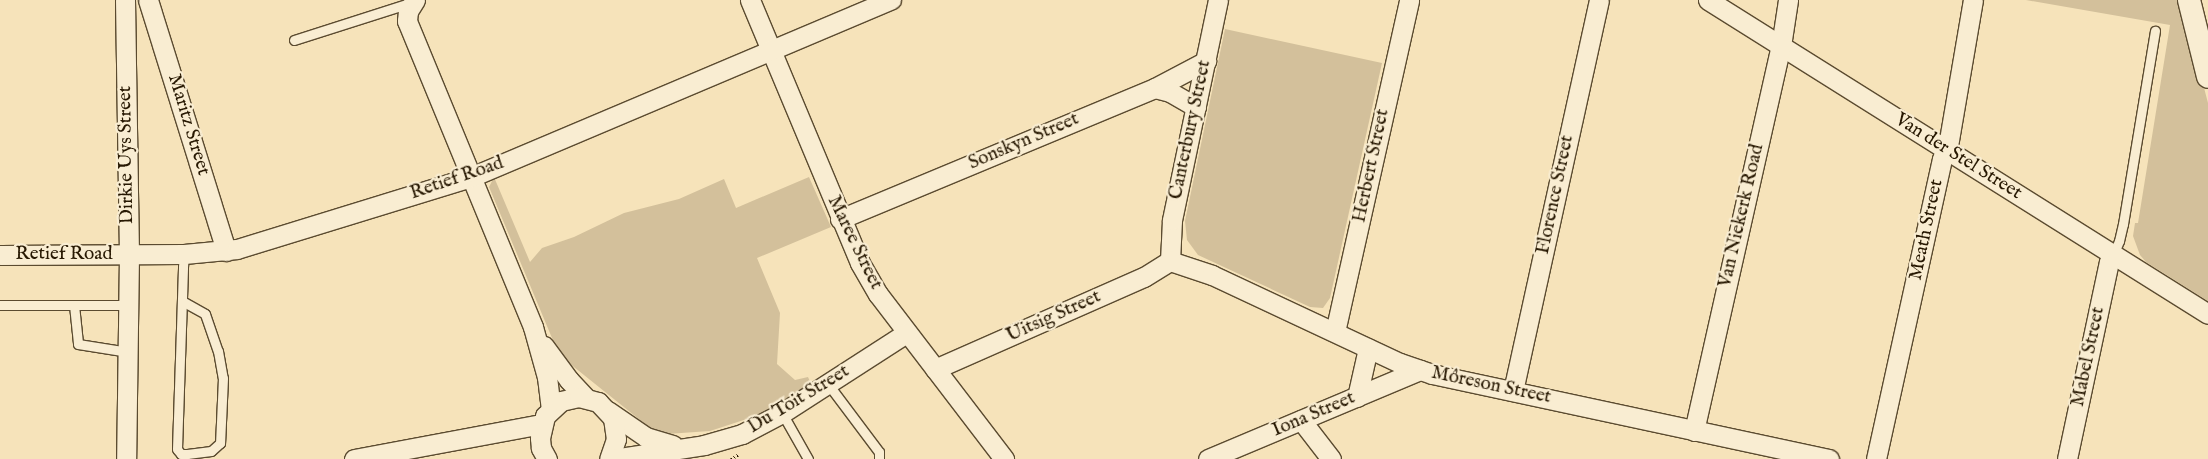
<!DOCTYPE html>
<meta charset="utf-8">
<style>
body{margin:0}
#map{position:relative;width:2208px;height:459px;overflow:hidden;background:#f6e3ba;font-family:"IM FELL English",serif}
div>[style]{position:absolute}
.green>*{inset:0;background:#d3c09b}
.path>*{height:3px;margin-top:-1.5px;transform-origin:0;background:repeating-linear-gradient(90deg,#271802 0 1px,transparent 0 3.5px)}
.roads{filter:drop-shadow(1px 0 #5b4b30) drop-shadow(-1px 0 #5b4b30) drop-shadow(0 1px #5b4b30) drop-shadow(0 -1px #5b4b30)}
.service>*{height:9px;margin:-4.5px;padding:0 4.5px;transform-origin:4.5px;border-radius:4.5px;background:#f9edd2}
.minor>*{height:19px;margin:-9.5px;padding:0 9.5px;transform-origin:9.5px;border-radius:9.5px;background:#f9edd2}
.tertiary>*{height:22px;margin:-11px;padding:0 11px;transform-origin:11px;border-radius:11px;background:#f9edd2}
span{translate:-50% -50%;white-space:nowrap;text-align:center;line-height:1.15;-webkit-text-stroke:4.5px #f9edd2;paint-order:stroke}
.street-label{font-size:19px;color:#271802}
</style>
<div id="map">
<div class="green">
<i style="clip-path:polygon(2026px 0,2181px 0,2208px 103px,2208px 301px,2146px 262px,2140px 255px,2133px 236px,2135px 223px,2138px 223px,2170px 25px)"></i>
<i style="clip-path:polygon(1225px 29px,1382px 63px,1330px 298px,1323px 308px,1310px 307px,1198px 255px,1187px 240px,1185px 221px)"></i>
<i style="clip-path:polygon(494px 177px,530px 262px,542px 248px,574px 237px,624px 213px,679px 199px,724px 179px,736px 208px,809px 177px,831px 227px,757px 258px,780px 313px,777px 364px,795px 380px,808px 377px,812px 386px,756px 416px,710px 431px,667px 434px,650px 428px,564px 359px,557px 350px,489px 187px)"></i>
</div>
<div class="path">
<i style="left:731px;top:459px;width:9px;rotate:-32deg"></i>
</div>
<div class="roads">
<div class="service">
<i style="left:294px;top:40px;width:122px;rotate:-17.7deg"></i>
<i style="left:2113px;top:255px;width:15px;rotate:-67deg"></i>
<i style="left:2119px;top:241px;width:17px;rotate:-77deg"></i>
<i style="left:2123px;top:224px;width:196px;rotate:-80.6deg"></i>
<i style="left:182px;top:301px;width:26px;rotate:29deg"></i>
<i style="left:205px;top:314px;width:39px;rotate:71deg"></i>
<i style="left:218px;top:351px;width:27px;rotate:80deg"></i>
<i style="left:223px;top:378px;width:65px;rotate:92.6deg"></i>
<i style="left:220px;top:443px;width:12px;rotate:138deg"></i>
<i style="left:211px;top:451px;width:24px;rotate:173deg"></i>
<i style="left:187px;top:454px;width:6px;rotate:180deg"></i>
<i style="left:181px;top:454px;width:6px;rotate:-129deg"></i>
<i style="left:177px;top:449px;width:182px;rotate:-88.1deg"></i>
<i style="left:183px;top:267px;width:13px;rotate:-86deg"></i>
<i style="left:0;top:305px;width:129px"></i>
<i style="left:74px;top:305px;width:39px;rotate:84deg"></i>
<i style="left:78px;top:344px;width:51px;rotate:9.1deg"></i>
<i style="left:828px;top:384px;width:85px;rotate:53.1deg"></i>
<i style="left:879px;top:452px;width:7px;rotate:90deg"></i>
<i style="left:782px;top:413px;width:53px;rotate:60.5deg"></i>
</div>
<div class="minor">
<i style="left:125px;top:0;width:255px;rotate:89.1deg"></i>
<i style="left:129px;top:255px;width:204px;rotate:90.8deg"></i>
<i style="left:148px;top:0;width:263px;rotate:72.7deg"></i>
<i style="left:415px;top:0;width:13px;rotate:122deg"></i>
<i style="left:408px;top:11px;width:10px;rotate:96deg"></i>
<i style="left:407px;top:21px;width:331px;rotate:67.6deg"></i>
<i style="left:533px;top:327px;width:52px;rotate:74.4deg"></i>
<i style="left:547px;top:377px;width:31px;rotate:83deg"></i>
<i style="left:750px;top:0;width:285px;rotate:67.3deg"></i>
<i style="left:860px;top:263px;width:36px;rotate:60deg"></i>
<i style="left:878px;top:294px;width:208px;rotate:52.6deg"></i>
<i style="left:1708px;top:0;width:590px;rotate:32.13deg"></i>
<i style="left:1155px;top:88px;width:16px;rotate:15deg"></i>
<i style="left:1170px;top:92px;width:30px;rotate:30deg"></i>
<i style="left:840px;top:219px;width:341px;rotate:-22.6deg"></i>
<i style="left:1155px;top:88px;width:58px;rotate:-27.9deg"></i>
<i style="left:0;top:255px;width:184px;rotate:-0.3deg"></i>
<i style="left:184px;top:254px;width:53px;rotate:-5.4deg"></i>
<i style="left:237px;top:249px;width:245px;rotate:-17.1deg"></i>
<i style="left:471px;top:177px;width:456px;rotate:-22.9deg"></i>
<i style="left:1170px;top:261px;width:44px;rotate:18.4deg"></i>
<i style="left:1212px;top:275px;width:208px;rotate:25.1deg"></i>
<i style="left:1400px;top:363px;width:34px;rotate:19deg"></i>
<i style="left:1432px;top:374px;width:406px;rotate:12.1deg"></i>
<i style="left:1170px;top:261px;width:41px;rotate:-87.2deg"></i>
<i style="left:1172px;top:220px;width:225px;rotate:-78.2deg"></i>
<i style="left:1335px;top:332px;width:340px;rotate:-77.4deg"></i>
<i style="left:544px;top:346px;width:42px;rotate:53.7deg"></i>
<i style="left:569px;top:380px;width:23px;rotate:47deg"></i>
<i style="left:935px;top:369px;width:228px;rotate:-23.8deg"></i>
<i style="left:1144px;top:277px;width:31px;rotate:-32deg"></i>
<i style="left:1513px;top:391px;width:400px;rotate:-77.6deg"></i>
<i style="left:1357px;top:397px;width:50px;rotate:-77.3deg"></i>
<i style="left:608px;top:411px;width:46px;rotate:34.4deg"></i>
<i style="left:646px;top:437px;width:28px;rotate:17deg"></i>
<i style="left:1301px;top:420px;width:49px;rotate:52.4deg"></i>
<i style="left:1694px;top:431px;width:395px;rotate:-77.3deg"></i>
<i style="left:1781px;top:46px;width:47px;rotate:-81.3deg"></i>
<i style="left:354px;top:459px;width:190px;rotate:-10.6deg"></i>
<i style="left:547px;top:459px;width:13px;rotate:-119deg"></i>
<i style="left:541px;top:448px;width:10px;rotate:-96deg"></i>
<i style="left:540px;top:438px;width:23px;rotate:-77deg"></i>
<i style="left:545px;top:416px;width:22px;rotate:-43deg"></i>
<i style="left:561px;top:401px;width:18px;rotate:-13deg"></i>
<i style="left:579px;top:397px;width:20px;rotate:15deg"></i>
<i style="left:598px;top:402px;width:22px;rotate:47deg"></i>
<i style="left:613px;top:418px;width:21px;rotate:82deg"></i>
<i style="left:616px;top:439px;width:21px;rotate:109deg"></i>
<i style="left:613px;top:459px;width:92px;rotate:-8.7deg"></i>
<i style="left:704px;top:445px;width:40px;rotate:-16deg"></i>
<i style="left:742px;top:434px;width:45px;rotate:-27.7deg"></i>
<i style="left:782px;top:413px;width:148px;rotate:-32.8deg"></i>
<i style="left:1208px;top:459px;width:230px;rotate:-22.8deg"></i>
<i style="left:1876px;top:459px;width:307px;rotate:-77.6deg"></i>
<i style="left:1942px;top:159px;width:20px;rotate:-70deg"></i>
<i style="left:1949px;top:140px;width:142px;rotate:-80.3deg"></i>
<i style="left:2067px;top:459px;width:201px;rotate:-78deg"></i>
<i style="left:2109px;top:262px;width:8px;rotate:-60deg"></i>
</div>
<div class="tertiary">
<i style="left:2189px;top:0;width:79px;rotate:76.1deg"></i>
</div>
</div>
<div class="street-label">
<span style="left:188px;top:125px;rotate:73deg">Maritz Street</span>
<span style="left:1191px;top:130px;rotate:-78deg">Canterbury Street</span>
<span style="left:1024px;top:142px;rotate:-23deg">Sonskyn Street</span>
<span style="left:127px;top:155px;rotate:-91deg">Dirkie Uys Street</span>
<span style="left:1958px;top:157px;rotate:32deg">Van der Stel Street</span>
<span style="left:1372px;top:166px;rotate:-78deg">Herbert Street</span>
<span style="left:457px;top:179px;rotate:-19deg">Retief Road</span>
<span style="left:1556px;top:195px;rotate:-78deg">Florence Street</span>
<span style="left:1742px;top:216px;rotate:-77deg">Van Niekerk Road</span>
<span style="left:1927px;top:230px;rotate:-78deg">Meath Street</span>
<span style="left:854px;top:243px;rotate:64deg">Maree Street</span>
<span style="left:64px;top:255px">Retief Road</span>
<span style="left:1054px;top:317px;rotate:-24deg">Uitsig Street</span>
<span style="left:2089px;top:357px;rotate:-78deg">Mabel Street</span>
<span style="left:1491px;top:386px;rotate:12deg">Môreson Street</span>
<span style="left:799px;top:400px;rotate:-31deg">Du Toit Street</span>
<span style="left:1314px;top:415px;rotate:-23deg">Iona Street</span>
</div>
</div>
